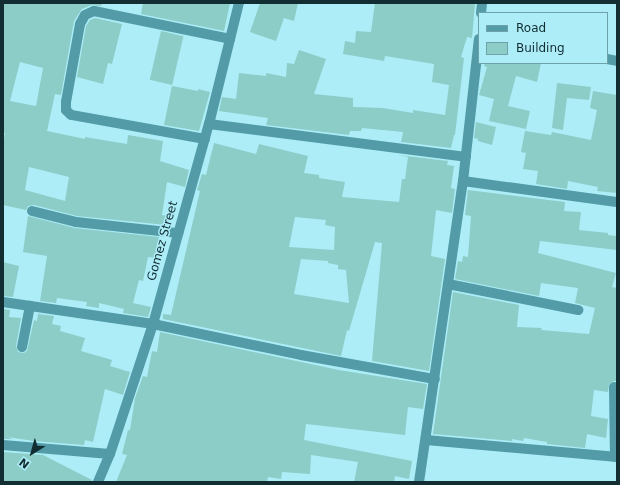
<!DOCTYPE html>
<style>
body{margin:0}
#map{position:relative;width:620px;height:485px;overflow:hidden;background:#acedf8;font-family:"DejaVu Sans",sans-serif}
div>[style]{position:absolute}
.building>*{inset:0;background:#8ccdc7;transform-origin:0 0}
.minor>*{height:10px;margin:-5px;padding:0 5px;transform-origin:5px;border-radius:5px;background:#529ba7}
span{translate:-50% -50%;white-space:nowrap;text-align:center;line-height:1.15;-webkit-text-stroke:3px #acedf8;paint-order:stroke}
.street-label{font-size:12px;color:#132e32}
.frame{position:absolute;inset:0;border:4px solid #132e32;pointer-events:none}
.legend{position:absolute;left:478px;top:12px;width:130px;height:52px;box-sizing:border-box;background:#acedf8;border:1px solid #6fa1a9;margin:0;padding:5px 7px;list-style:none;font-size:12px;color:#132e32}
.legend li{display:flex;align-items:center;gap:8px;height:20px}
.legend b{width:20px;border:1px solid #6fa1a9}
.north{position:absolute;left:12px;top:433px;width:40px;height:40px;-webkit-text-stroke:3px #acedf8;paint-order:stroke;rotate:217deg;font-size:11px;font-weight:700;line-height:16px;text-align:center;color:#132e32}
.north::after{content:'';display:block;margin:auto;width:14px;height:18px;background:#132e32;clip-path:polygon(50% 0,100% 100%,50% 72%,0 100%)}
</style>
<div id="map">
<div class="building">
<i style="clip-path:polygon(evenodd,3px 3px,102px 3px,101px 6px,92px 5px,82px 9px,74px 21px,61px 95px,55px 94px,47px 131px,85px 139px,85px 137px,127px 144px,128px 135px,163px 141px,160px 161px,189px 170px,185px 187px,167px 182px,162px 215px,167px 216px,166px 225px,77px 216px,34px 205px,28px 206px,26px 210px,3px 205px,3px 144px,5px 133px,3px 133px,3px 3px,20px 62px,43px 68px,36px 106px,10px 101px,20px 62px,3px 3px,29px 167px,69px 177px,65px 201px,25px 190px,29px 167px)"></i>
<i style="clip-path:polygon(143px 3px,230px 3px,224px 31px,141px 14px)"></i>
<i style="clip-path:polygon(260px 3px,298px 3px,294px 21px,284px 18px,276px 41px,250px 32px)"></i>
<i style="clip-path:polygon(375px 3px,475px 3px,472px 38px,467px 37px,461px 57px,464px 58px,455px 135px,454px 135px,451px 148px,401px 142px,403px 132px,362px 128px,361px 131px,350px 131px,349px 135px,266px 125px,268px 118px,219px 111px,222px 97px,236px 99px,239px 73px,266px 76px,266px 73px,286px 77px,287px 63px,294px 64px,299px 50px,326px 59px,314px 94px,353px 98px,353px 107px,383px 108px,413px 113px,413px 110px,445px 115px,449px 85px,432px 82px,434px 64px,385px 56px,384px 61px,343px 54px,345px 41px,355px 43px,356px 31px,371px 32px)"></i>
<i style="clip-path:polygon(95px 18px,122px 24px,112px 64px,108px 63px,103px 84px,77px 77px,86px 26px,90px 20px)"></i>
<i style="left:161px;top:31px;width:23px;height:50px;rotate:13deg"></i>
<i style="clip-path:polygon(485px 63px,541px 63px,537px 82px,516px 76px,508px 106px,530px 111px,526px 129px,489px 121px,494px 99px,479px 95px,487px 67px,484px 66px)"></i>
<i style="clip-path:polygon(557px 83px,591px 87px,589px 100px,567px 98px,563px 130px,552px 128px)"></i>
<i style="clip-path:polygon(172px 86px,198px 91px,198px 89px,210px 92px,199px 131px,164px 125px)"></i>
<i style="clip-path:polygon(593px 91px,617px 95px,617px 193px,597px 191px,598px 187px,568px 181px,567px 189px,536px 184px,538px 171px,523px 169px,526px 153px,521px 152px,525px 131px,551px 135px,552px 132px,591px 140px,597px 110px,590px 108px)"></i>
<i style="clip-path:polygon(476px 122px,496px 127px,492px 145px,478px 141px,478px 139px,474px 138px)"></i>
<i style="clip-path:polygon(evenodd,214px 143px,256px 154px,259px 144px,308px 156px,304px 173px,319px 175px,319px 178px,345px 182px,342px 197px,399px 202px,402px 179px,405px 179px,408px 157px,398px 155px,448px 161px,447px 165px,454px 166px,451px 188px,455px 189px,452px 213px,436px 210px,431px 256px,445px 259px,429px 371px,372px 361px,382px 243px,375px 242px,349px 331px,347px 330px,341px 356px,163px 319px,163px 314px,171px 315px,200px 191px,197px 190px,202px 174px,206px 175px,214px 143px,295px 217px,326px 220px,325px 225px,335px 227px,334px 250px,289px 247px,295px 217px,214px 143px,301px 259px,328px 261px,328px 263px,338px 265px,338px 269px,346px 270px,349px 303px,294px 294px,301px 259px)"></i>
<i style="clip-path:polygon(468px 190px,565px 202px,564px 211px,581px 212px,579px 230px,608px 233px,608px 235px,617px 236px,617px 250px,540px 241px,538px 253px,616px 273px,612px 287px,617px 288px,617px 381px,614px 381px,609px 384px,608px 392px,594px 390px,591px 416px,608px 419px,606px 438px,587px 434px,585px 448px,547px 444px,547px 442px,524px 438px,523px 441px,512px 439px,512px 441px,433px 434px,453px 292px,519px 305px,517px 327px,542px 328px,541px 330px,589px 334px,595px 308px,575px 303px,578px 288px,541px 283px,539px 296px,455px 279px,458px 261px,462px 262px,463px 256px,468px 257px,471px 216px,465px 215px)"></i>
<i style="clip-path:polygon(28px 216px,75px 228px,159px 237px,156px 258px,148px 257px,143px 281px,139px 280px,133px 303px,151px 307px,148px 317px,123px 313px,124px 309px,99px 303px,99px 308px,86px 306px,87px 302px,57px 298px,56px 303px,40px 301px,47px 256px,23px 252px)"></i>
<i style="clip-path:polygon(3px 262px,19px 266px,13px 297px,3px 296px)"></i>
<i style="clip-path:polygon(3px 309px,10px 310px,9px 317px,21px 318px,16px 346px,18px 352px,24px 353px,27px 351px,34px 320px,37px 321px,38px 314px,54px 316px,52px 324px,61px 326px,60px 331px,85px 338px,81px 351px,112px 360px,110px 366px,130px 372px,123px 395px,105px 389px,93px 442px,85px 440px,84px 445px,33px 441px,8px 437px,13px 439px,3px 439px)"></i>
<i style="clip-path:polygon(160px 332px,339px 370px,427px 384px,423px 409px,408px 407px,405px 435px,306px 424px,304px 440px,412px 461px,409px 479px,395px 476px,394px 482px,354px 482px,358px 462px,311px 455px,310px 474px,282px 472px,281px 479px,268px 477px,267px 482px,116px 482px,127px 455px,122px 454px,128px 430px,130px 430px,135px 398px,143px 376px,147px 377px,152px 351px,157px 352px)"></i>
<i style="clip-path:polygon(3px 452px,43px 455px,92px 480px,92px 482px,3px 482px)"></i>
</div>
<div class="minor">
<i style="left:481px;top:13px;width:10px;rotate:-84deg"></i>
<i style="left:607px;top:59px;width:10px;rotate:11deg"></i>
<i style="left:209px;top:124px;width:259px;rotate:7.3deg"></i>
<i style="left:205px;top:139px;width:136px;rotate:-169.8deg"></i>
<i style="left:71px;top:115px;width:7px;rotate:-135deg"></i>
<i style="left:66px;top:110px;width:8px;rotate:-90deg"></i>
<i style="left:66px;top:102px;width:79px;rotate:-79.8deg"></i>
<i style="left:80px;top:24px;width:10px;rotate:-61deg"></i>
<i style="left:85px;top:15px;width:10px;rotate:-24deg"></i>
<i style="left:94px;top:11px;width:139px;rotate:11.6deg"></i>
<i style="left:463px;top:181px;width:155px;rotate:7.8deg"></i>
<i style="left:32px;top:211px;width:45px;rotate:14deg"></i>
<i style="left:76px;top:222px;width:103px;rotate:6.2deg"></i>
<i style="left:448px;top:284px;width:133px;rotate:11.3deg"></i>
<i style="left:3px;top:302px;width:152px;rotate:8.3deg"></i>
<i style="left:153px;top:324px;width:151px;rotate:11.8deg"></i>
<i style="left:301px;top:355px;width:136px;rotate:10.2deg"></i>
<i style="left:22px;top:347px;width:42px;rotate:-79deg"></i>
<i style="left:614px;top:387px;width:70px;rotate:89.2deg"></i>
<i style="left:426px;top:440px;width:192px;rotate:5.1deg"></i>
<i style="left:3px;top:445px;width:107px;rotate:4.8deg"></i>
<i style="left:98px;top:482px;width:30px;rotate:-67deg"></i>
<i style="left:110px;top:454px;width:137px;rotate:-71.7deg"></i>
<i style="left:153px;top:324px;width:208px;rotate:-74.4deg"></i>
<i style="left:209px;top:124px;width:125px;rotate:-76.1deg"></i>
<i style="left:419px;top:482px;width:304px;rotate:-81.7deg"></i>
<i style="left:463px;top:181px;width:143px;rotate:-83.6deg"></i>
</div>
<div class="street-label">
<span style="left:163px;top:241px;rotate:-74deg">Gomez Street</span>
</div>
<div class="frame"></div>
<ul class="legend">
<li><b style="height:5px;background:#529ba7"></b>Road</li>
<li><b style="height:11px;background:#8ccdc7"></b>Building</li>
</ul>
<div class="north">N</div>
</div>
